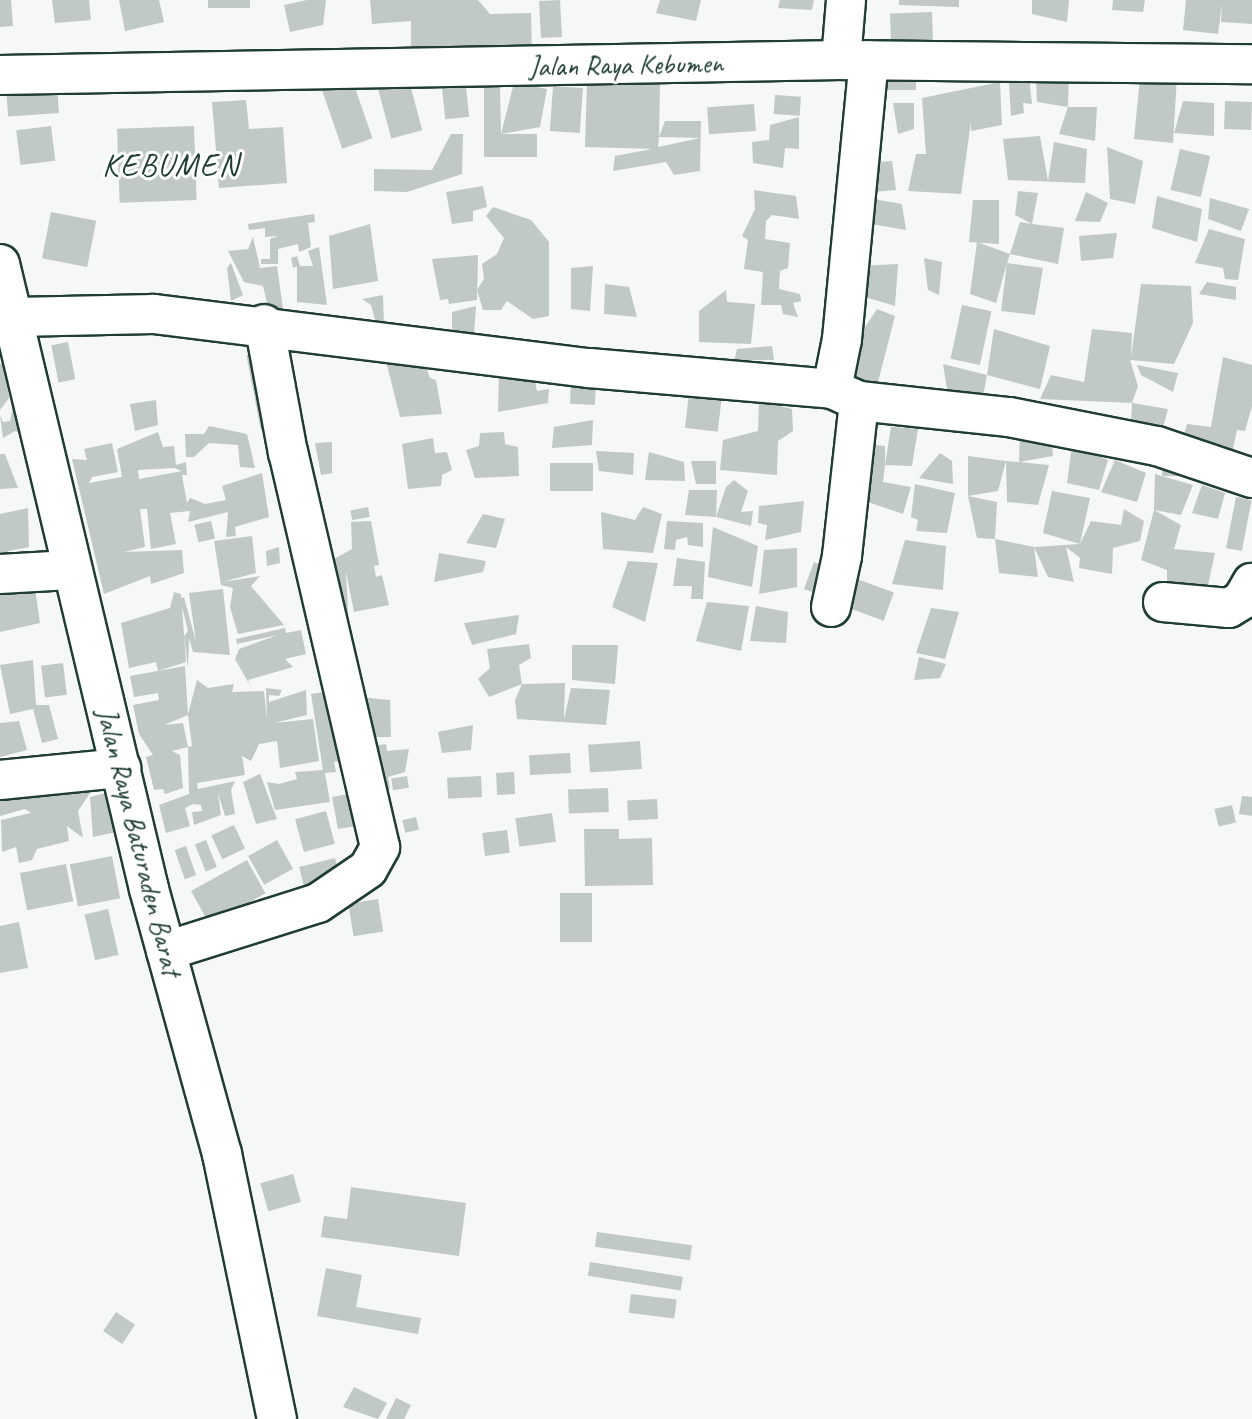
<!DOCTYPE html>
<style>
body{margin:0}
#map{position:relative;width:1252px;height:1419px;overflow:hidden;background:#f6f7f7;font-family:Caveat,sans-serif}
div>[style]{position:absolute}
.building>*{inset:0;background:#c0c9c6;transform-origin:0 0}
.roads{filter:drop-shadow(2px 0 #1f3d34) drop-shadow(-2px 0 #1f3d34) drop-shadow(0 2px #1f3d34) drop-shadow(0 -2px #1f3d34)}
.minor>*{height:38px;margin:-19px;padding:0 19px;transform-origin:19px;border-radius:19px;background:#fff}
span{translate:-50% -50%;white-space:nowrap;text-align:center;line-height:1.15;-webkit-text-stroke:6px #fff;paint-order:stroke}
.street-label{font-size:28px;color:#1f3d34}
.quarter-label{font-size:32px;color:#1f3d34;letter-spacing:2px}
</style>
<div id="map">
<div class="building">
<i style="clip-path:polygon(0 0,11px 0,13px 26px,0 27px)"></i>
<i style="clip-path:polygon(52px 0,89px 0,91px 20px,55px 23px)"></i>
<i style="clip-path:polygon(119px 0,159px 0,164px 22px,125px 31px)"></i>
<i style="left:208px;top:0;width:42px;height:8px"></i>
<i style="clip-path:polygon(307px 0,326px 0,323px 25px,290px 32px,284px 5px)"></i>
<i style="clip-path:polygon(370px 0,478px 0,490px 14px,531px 13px,532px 54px,411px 56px,411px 21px,372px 24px)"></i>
<i style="left:560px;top:0;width:37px;height:21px;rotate:87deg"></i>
<i style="clip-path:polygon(660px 0,701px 0,696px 21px,656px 13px)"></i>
<i style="clip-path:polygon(780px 0,814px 0,812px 10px,778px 8px)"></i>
<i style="clip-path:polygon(899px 0,959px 0,959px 7px,899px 5px)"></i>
<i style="clip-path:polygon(1032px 0,1069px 0,1067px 22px,1032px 14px)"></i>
<i style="clip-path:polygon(1113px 0,1145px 0,1143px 12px,1112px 10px)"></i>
<i style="clip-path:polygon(1186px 0,1252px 0,1252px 24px,1221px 22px,1222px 3px,1218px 34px,1183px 30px)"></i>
<i style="left:932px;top:12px;width:32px;height:42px;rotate:88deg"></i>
<i style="left:873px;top:65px;width:43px;height:25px"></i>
<i style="clip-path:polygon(1069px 72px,1068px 107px,1037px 102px,1036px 76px)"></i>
<i style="left:350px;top:73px;width:69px;height:32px;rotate:71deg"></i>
<i style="clip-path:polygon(1029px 76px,1032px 104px,1023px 103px,1024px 113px,1011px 116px,1009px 83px)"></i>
<i style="clip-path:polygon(1177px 76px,1173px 143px,1134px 139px,1140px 78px)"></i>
<i style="left:408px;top:77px;width:55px;height:32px;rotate:75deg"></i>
<i style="left:465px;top:77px;width:40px;height:24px;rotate:84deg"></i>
<i style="clip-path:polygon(1000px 82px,1002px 125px,971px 131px,971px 121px,961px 194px,908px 191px,916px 154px,926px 154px,922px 98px)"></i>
<i style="clip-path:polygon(514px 83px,547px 89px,540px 127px,501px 134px,537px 134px,537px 157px,484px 157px,484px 86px,500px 86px,501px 134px)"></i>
<i style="clip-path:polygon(evenodd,587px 83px,660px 84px,659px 137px,665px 121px,701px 121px,700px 171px,674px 175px,666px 162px,613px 171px,615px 156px,652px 149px,585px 147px,587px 83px,659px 137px,700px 138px,658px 147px,659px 137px)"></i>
<i style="left:57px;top:85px;width:28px;height:51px;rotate:86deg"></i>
<i style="left:553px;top:86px;width:30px;height:45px;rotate:4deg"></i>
<i style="left:775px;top:95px;width:26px;height:19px;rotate:4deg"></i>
<i style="clip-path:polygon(246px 100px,249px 129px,283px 127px,287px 183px,219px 188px,212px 102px)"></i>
<i style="clip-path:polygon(1183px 101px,1214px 103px,1214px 136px,1174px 133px)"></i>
<i style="left:1225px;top:101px;width:27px;height:28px;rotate:2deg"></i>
<i style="clip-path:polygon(893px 103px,914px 103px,914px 129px,898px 134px)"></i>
<i style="left:754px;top:104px;width:27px;height:47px;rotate:86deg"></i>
<i style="clip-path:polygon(1068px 107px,1097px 107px,1095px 141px,1059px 134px)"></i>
<i style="clip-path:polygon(799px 117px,799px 149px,785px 148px,783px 168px,753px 163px,752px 142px,769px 140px,770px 125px)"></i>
<i style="left:51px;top:126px;width:35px;height:35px;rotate:83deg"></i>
<i style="left:194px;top:126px;width:74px;height:77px;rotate:88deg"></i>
<i style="clip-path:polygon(451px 134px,463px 134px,462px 174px,407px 192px,374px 191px,374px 169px,432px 170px)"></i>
<i style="clip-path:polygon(1040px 136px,1048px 181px,1054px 142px,1087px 149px,1085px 183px,1008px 180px,1003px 139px)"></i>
<i style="clip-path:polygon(1107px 147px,1143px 161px,1135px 204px,1110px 199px)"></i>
<i style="left:1180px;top:149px;width:31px;height:42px;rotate:13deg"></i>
<i style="clip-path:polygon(892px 161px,896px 190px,862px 193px,864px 163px)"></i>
<i style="clip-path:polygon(483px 186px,487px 207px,473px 211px,473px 221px,452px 224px,446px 192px)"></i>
<i style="clip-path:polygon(754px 190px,796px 196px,799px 219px,772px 215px,766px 221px,765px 239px,790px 243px,788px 268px,780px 271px,779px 289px,800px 294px,801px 301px,793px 303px,798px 317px,783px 314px,781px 305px,761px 305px,763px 272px,744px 269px,748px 240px,742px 236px,755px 209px)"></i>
<i style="clip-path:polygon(1018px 191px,1038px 193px,1032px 224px,1064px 228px,1058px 264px,1010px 254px,1020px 222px,1032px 224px,1015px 215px)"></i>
<i style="clip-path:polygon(1086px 192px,1108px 203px,1100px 222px,1075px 221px)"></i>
<i style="clip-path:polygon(1157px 196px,1202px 209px,1197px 242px,1152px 228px)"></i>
<i style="clip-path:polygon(868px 198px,902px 204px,906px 230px,865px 223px)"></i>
<i style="clip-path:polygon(1210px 198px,1249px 209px,1241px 231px,1208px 219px)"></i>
<i style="clip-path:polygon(973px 200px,999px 200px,999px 244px,969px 242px)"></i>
<i style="clip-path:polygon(493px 207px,531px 220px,549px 242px,549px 316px,533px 319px,507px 301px,501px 310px,483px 310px,477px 290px,484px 279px,482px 264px,497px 254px,504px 238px,486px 216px)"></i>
<i style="left:51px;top:212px;width:46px;height:47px;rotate:11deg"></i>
<i style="clip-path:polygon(314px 214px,315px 222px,308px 223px,311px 247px,299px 252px,298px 244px,278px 249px,278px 264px,261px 264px,261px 259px,270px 259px,270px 239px,278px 236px,265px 237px,265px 228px,249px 230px,248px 224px)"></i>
<i style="clip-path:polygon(370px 224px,378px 281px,333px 289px,329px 236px)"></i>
<i style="clip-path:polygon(1209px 229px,1245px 239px,1238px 280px,1225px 279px,1223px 268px,1195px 263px)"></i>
<i style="clip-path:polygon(1117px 233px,1113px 258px,1081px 261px,1079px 236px)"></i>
<i style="clip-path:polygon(253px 237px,260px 268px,277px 266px,283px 309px,269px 311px,263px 286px,244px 282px,228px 251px,248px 249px)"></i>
<i style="clip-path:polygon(977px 242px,1010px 254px,1007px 263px,1043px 268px,1035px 315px,1001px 311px,1007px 263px,996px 303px,970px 294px)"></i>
<i style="clip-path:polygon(319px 247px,327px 305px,297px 302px,297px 266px,293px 268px,291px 258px,297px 256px,300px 266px,313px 266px,308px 251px)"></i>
<i style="clip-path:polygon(478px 255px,477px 300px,449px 304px,448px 299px,440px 300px,432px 259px)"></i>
<i style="clip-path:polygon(924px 258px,942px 262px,939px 295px,928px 290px)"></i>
<i style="clip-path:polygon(231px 263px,243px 295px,231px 301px,227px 268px)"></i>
<i style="clip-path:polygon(898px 264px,895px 306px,855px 294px,856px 266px)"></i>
<i style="clip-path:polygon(593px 266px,590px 311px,571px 309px,571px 268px)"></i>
<i style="clip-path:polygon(1207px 282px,1236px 287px,1236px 300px,1199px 294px)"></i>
<i style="clip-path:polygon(605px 284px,629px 287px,637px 317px,604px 314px)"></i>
<i style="clip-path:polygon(1141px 284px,1191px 286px,1193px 323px,1174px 364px,1130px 360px,1138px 386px,1132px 403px,1168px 409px,1162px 431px,1131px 422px,1132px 403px,1040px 399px,1051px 375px,1084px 382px,1092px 329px,1132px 333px,1131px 357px)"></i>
<i style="clip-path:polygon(726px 290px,727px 302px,755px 304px,751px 344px,699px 342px,699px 311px)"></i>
<i style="clip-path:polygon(383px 295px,384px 326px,377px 327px,371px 305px,362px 299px)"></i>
<i style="left:962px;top:305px;width:30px;height:55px;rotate:12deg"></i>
<i style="clip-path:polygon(476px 306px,474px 334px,452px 334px,452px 312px)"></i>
<i style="clip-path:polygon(877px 309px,895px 316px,878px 382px,856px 380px,852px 347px)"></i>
<i style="clip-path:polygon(994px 329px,1050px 346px,1040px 389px,987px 375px)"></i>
<i style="left:68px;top:342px;width:38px;height:17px;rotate:79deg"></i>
<i style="clip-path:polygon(772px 346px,774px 360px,747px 360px,746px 370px,732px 369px,737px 349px)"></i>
<i style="clip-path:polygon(420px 350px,430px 378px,436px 380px,442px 414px,400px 417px,384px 353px)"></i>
<i style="left:263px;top:352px;width:76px;height:17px;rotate:79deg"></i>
<i style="clip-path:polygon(1223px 357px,1252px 365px,1252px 406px,1245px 431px,1237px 430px,1232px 454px,1183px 438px,1187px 424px,1211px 427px)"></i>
<i style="clip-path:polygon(10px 363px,11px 372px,5px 373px,9px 398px,0 410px,0 364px)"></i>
<i style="clip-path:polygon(531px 364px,537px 391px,549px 389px,548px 403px,498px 412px,499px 368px)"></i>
<i style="clip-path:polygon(943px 364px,987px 375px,982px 402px,948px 395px)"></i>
<i style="clip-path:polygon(1137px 365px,1178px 373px,1173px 392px,1141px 375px)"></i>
<i style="left:596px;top:383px;width:22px;height:25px;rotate:93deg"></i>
<i style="left:689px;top:394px;width:33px;height:34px;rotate:7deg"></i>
<i style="clip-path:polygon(15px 395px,24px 434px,15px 431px,3px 438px,0 415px,3px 422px,10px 421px)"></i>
<i style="clip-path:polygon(156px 400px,158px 425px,135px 431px,130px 404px)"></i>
<i style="clip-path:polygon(759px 401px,792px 409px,793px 431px,778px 441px,777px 475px,720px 470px,723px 440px,758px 431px)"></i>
<i style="clip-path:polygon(593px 420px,592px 445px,552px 448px,554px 427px)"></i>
<i style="clip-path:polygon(209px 426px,247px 434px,255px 468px,240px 467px,238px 445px,209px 443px,194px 457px,186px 457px,185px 434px,204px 434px)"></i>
<i style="clip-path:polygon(891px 427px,918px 429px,912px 466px,885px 465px,883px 482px,911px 487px,903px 514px,853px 497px,864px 444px,885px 446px,885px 465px)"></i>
<i style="clip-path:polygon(evenodd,158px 432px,163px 447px,174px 446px,176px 465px,186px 462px,187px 475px,182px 475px,187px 503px,190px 498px,205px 504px,226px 500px,222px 486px,262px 473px,269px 517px,235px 527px,236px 536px,226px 537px,228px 512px,188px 522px,190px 511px,170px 513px,176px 544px,151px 549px,147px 509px,140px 509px,145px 547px,124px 552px,182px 550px,184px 573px,151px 584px,150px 576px,104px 594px,72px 459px,87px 460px,84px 449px,112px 443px,118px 472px,92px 477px,89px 483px,122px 477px,117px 449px,158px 432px,174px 468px,182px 471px,139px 479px,138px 470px,174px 468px)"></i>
<i style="clip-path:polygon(504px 432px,505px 444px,518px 447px,519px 476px,475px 478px,466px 450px,479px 446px,480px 433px)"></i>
<i style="clip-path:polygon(1020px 433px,1051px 435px,1053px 456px,1019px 462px,1049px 465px,1038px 505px,1007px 502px,1006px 461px,1019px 462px)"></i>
<i style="clip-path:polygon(433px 438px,435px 453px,447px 452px,452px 470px,442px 475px,441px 486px,408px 489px,402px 444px)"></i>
<i style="clip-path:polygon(332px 442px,332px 473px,321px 475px,315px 443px)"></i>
<i style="clip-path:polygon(1072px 445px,1108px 460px,1099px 490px,1067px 483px)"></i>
<i style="clip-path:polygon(596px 451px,634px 453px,633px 475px,599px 471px)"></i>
<i style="clip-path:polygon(649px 452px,684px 462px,685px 481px,645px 480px)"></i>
<i style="clip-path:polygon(940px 453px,952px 461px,953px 484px,919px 478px)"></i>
<i style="clip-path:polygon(0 454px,5px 454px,18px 488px,0 489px)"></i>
<i style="clip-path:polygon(968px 456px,1006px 461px,998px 491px,968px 496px)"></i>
<i style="clip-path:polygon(1163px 459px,1194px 476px,1162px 476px,1193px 485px,1181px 515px,1154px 510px,1181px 525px,1174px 549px,1215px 553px,1206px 594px,1167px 581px,1167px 570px,1141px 560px,1154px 510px,1155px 474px,1162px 476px)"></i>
<i style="clip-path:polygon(1115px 460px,1146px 473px,1137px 502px,1101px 492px)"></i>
<i style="clip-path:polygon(691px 461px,716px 461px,716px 484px,696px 484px)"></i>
<i style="left:550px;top:463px;width:43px;height:28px"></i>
<i style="clip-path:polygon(734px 480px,748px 491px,741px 512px,753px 511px,751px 526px,716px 517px,726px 487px)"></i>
<i style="clip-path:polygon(915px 484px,955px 493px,947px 533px,916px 531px,918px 520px,911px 517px)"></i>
<i style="clip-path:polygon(1202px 485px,1225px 493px,1218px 519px,1192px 513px)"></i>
<i style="clip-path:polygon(689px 490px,717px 490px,716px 517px,685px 515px)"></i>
<i style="clip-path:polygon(1052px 491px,1090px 498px,1080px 544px,1091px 521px,1121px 525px,1124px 509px,1144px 521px,1140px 541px,1113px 548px,1112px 574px,1079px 568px,1080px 558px,1066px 547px,1074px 582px,1048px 577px,1034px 547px,1038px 577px,999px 573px,995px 539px,1034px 547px,1080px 544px,1043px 533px)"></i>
<i style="clip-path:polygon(968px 496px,997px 502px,995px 539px,977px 538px)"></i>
<i style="left:1236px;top:497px;width:16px;height:52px;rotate:11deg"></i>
<i style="clip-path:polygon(804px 501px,801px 532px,765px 540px,767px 525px,758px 523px,759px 506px)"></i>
<i style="left:368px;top:507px;width:10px;height:18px;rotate:79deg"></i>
<i style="clip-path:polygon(643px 507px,662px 514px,653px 553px,603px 549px,601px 512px,635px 520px)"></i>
<i style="clip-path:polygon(28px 508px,29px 547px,8px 551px,10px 559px,0 561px,0 514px)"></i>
<i style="clip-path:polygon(483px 514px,505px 519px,496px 548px,466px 543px)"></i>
<i style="left:211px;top:521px;width:18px;height:17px;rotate:77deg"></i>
<i style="clip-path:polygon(371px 521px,379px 565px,374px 566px,376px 577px,382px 575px,389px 605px,354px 612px,346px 572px,349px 630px,330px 561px,352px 549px,351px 522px)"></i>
<i style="clip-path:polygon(667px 521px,703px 523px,703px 547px,688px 545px,687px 537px,676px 540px,675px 550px,664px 549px)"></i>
<i style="clip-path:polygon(713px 527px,758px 546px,752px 587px,708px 577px)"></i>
<i style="clip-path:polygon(252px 536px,256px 573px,222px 582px,260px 576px,251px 586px,284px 625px,238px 634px,230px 607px,233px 588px,221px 585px,214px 541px)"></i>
<i style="clip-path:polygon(905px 540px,946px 546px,943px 590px,892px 584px)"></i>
<i style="clip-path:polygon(279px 547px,280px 563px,267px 566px,266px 551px)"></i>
<i style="clip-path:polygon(797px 548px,797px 587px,759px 594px,764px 550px)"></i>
<i style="clip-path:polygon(439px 553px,486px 561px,483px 572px,434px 582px)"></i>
<i style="clip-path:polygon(677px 558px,705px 562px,703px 599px,691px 599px,692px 586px,673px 586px)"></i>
<i style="clip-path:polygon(628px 561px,658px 563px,645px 622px,612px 607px)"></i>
<i style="clip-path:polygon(814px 562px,830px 570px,824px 596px,804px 589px)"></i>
<i style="left:846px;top:575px;width:51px;height:30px;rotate:20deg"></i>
<i style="clip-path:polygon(0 578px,34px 582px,40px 623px,0 632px)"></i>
<i style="clip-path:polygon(223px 589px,230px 655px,193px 652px,189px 638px,188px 668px,184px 636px,188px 631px,180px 599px,184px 597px,196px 642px,189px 593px)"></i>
<i style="clip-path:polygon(174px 592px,181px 594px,186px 662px,158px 671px,156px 662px,129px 668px,121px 623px,170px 608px)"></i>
<i style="clip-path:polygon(707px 602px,749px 606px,741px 651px,696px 641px)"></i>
<i style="clip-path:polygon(756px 606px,788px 612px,786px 643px,750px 641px)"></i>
<i style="clip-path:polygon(931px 608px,959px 612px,945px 659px,916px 653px)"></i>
<i style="clip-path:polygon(519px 615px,516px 634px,472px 645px,464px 623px)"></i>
<i style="clip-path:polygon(285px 628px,286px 633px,301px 630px,306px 654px,285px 659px,293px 667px,248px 680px,251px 687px,235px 659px,239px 649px,278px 635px,237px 644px,236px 639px)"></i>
<i style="clip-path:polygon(529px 644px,531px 658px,519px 665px,522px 684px,489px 697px,478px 679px,490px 668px,487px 649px)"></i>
<i style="clip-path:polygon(572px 645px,618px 645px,615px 684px,572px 680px)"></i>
<i style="clip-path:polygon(919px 657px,946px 664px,940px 678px,914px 680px)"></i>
<i style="clip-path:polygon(33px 660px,36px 705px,49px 705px,58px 739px,42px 743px,33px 709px,10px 714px,0 665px)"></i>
<i style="left:63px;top:663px;width:32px;height:22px;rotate:83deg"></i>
<i style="clip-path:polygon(evenodd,185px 666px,188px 714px,197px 680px,208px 688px,234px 684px,232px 692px,264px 691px,267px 720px,266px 688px,282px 690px,279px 696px,269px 695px,269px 702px,306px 690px,307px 715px,274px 723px,313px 719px,319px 761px,280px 768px,277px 741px,259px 744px,251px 761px,242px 756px,245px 775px,197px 783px,198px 789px,235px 781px,231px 790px,235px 814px,225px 816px,218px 793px,221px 815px,194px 825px,192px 812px,202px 811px,201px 805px,193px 804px,185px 808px,190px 826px,166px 833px,159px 805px,189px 794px,188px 747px,172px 751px,180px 755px,183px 788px,165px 794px,163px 789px,154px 790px,146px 757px,153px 755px,139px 734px,133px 705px,159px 700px,158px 693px,134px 697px,130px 676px,185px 666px,188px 715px,192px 746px,188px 747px,183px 723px,164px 725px,188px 715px)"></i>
<i style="clip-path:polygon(339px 677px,348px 760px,334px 762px,336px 772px,325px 773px,330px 802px,275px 810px,267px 782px,279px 784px,297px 779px,295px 772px,323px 770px,311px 694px,323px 692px,319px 683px)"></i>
<i style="clip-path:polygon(565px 683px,564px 719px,571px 688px,610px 690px,606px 725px,517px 719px,515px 700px,522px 684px)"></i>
<i style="clip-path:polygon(359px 697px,390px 700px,391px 737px,365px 737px)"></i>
<i style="clip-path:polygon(19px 721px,27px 750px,0 757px,0 723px)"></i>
<i style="clip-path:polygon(473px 725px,471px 750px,442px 753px,438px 732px)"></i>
<i style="left:640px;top:741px;width:28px;height:52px;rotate:86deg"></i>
<i style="clip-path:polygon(386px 744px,387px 751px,409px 749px,405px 772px,388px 777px,390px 789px,370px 792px,372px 746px)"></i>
<i style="left:570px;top:753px;width:20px;height:41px;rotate:87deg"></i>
<i style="left:514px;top:772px;width:22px;height:18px;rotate:87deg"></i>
<i style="clip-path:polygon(88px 774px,90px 793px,78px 811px,83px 838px,67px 826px,69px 841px,37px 849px,32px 860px,19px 863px,16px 847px,2px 852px,1px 820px,31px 813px,25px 809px,0 816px,0 783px)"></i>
<i style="clip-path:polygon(260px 774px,277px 819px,256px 824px,243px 782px)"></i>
<i style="left:407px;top:776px;width:12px;height:16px;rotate:81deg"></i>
<i style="left:481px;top:776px;width:21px;height:34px;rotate:87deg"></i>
<i style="clip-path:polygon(352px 778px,368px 824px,338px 829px,332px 797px,348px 794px)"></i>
<i style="left:608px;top:788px;width:24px;height:40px;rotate:88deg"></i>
<i style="clip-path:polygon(110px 792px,116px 832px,93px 837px,90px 797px)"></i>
<i style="clip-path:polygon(1242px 796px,1252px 797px,1252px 816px,1239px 814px)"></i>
<i style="left:657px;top:799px;width:20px;height:30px;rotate:87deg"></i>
<i style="left:1232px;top:805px;width:18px;height:18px;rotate:77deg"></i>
<i style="left:326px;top:811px;width:34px;height:32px;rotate:75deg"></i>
<i style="left:552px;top:813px;width:29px;height:37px;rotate:82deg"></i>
<i style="left:416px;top:817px;width:13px;height:14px;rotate:77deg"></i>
<i style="left:234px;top:825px;width:26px;height:25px;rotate:65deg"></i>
<i style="clip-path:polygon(584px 829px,619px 829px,619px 839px,652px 838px,653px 885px,585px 886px)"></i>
<i style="left:507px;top:830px;width:23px;height:25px;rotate:83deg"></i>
<i style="left:206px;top:840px;width:29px;height:12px;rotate:68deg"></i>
<i style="left:277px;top:840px;width:33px;height:33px;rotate:61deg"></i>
<i style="left:186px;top:846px;width:31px;height:12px;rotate:71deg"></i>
<i style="left:112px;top:856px;width:43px;height:43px;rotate:79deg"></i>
<i style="left:335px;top:858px;width:21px;height:37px;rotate:76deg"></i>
<i style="left:247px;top:860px;width:38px;height:64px;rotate:61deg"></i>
<i style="left:66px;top:864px;width:38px;height:47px;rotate:79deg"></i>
<i style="left:560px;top:893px;width:32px;height:49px"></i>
<i style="left:378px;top:899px;width:33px;height:30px;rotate:81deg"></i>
<i style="left:108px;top:909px;width:47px;height:24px;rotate:77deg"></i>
<i style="clip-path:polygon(19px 922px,28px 968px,0 973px,0 926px)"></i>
<i style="left:293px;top:1174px;width:29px;height:34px;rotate:74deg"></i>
<i style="clip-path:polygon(351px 1187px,466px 1203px,459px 1256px,321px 1237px,324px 1216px,347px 1219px)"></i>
<i style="left:597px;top:1232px;width:96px;height:15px;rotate:8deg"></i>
<i style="left:590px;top:1262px;width:94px;height:14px;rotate:9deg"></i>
<i style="clip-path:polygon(326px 1268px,362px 1275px,356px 1307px,421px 1318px,418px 1334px,317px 1316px)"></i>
<i style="left:631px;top:1294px;width:46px;height:19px;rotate:7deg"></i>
<i style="left:116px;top:1312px;width:23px;height:23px;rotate:34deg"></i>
<i style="clip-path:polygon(354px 1387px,387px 1403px,378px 1419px,343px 1407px)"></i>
<i style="clip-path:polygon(396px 1398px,411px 1405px,404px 1419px,386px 1419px)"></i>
</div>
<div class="roads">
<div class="minor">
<i style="left:841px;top:60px;width:60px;rotate:-85.2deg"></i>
<i style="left:0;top:75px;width:841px;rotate:-1.02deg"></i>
<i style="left:841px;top:60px;width:411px;rotate:0.6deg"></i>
<i style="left:0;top:264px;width:643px;rotate:76.59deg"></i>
<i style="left:149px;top:889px;width:275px;rotate:74.6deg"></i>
<i style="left:222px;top:1154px;width:271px;rotate:78.3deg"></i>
<i style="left:15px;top:317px;width:139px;rotate:-1.2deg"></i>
<i style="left:154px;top:314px;width:438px;rotate:7.1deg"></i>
<i style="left:589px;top:368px;width:244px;rotate:4.9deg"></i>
<i style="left:832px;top:389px;width:30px;rotate:24deg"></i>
<i style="left:859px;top:401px;width:151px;rotate:6.1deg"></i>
<i style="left:1009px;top:417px;width:151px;rotate:11.1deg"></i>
<i style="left:1157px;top:446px;width:100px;rotate:18.6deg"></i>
<i style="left:832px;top:389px;width:51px;rotate:-78.7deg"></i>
<i style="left:842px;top:339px;width:280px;rotate:-84.5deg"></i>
<i style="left:0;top:574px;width:70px;rotate:-3.3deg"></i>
<i style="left:1163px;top:602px;width:66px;rotate:5.2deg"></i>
<i style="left:1229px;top:608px;width:15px;rotate:-32deg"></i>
<i style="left:1242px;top:600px;width:20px;rotate:-60deg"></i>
<i style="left:831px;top:607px;width:52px;rotate:-77.8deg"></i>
<i style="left:842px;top:556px;width:156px;rotate:-83.7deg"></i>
<i style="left:0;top:780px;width:122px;rotate:-5.7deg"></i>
<i style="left:166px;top:951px;width:159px;rotate:-17.5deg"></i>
<i style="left:318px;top:903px;width:60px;rotate:-34.2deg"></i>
<i style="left:368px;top:869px;width:25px;rotate:-61deg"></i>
<i style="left:380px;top:847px;width:405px;rotate:-103.1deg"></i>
<i style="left:288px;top:453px;width:131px;rotate:-100.5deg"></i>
</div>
</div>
<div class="street-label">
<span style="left:626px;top:65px;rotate:-1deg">Jalan Raya Kebumen</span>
<span style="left:139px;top:842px;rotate:76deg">Jalan Raya Baturaden Barat</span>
</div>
<div class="quarter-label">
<span style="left:171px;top:165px">KEBUMEN</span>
</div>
</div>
